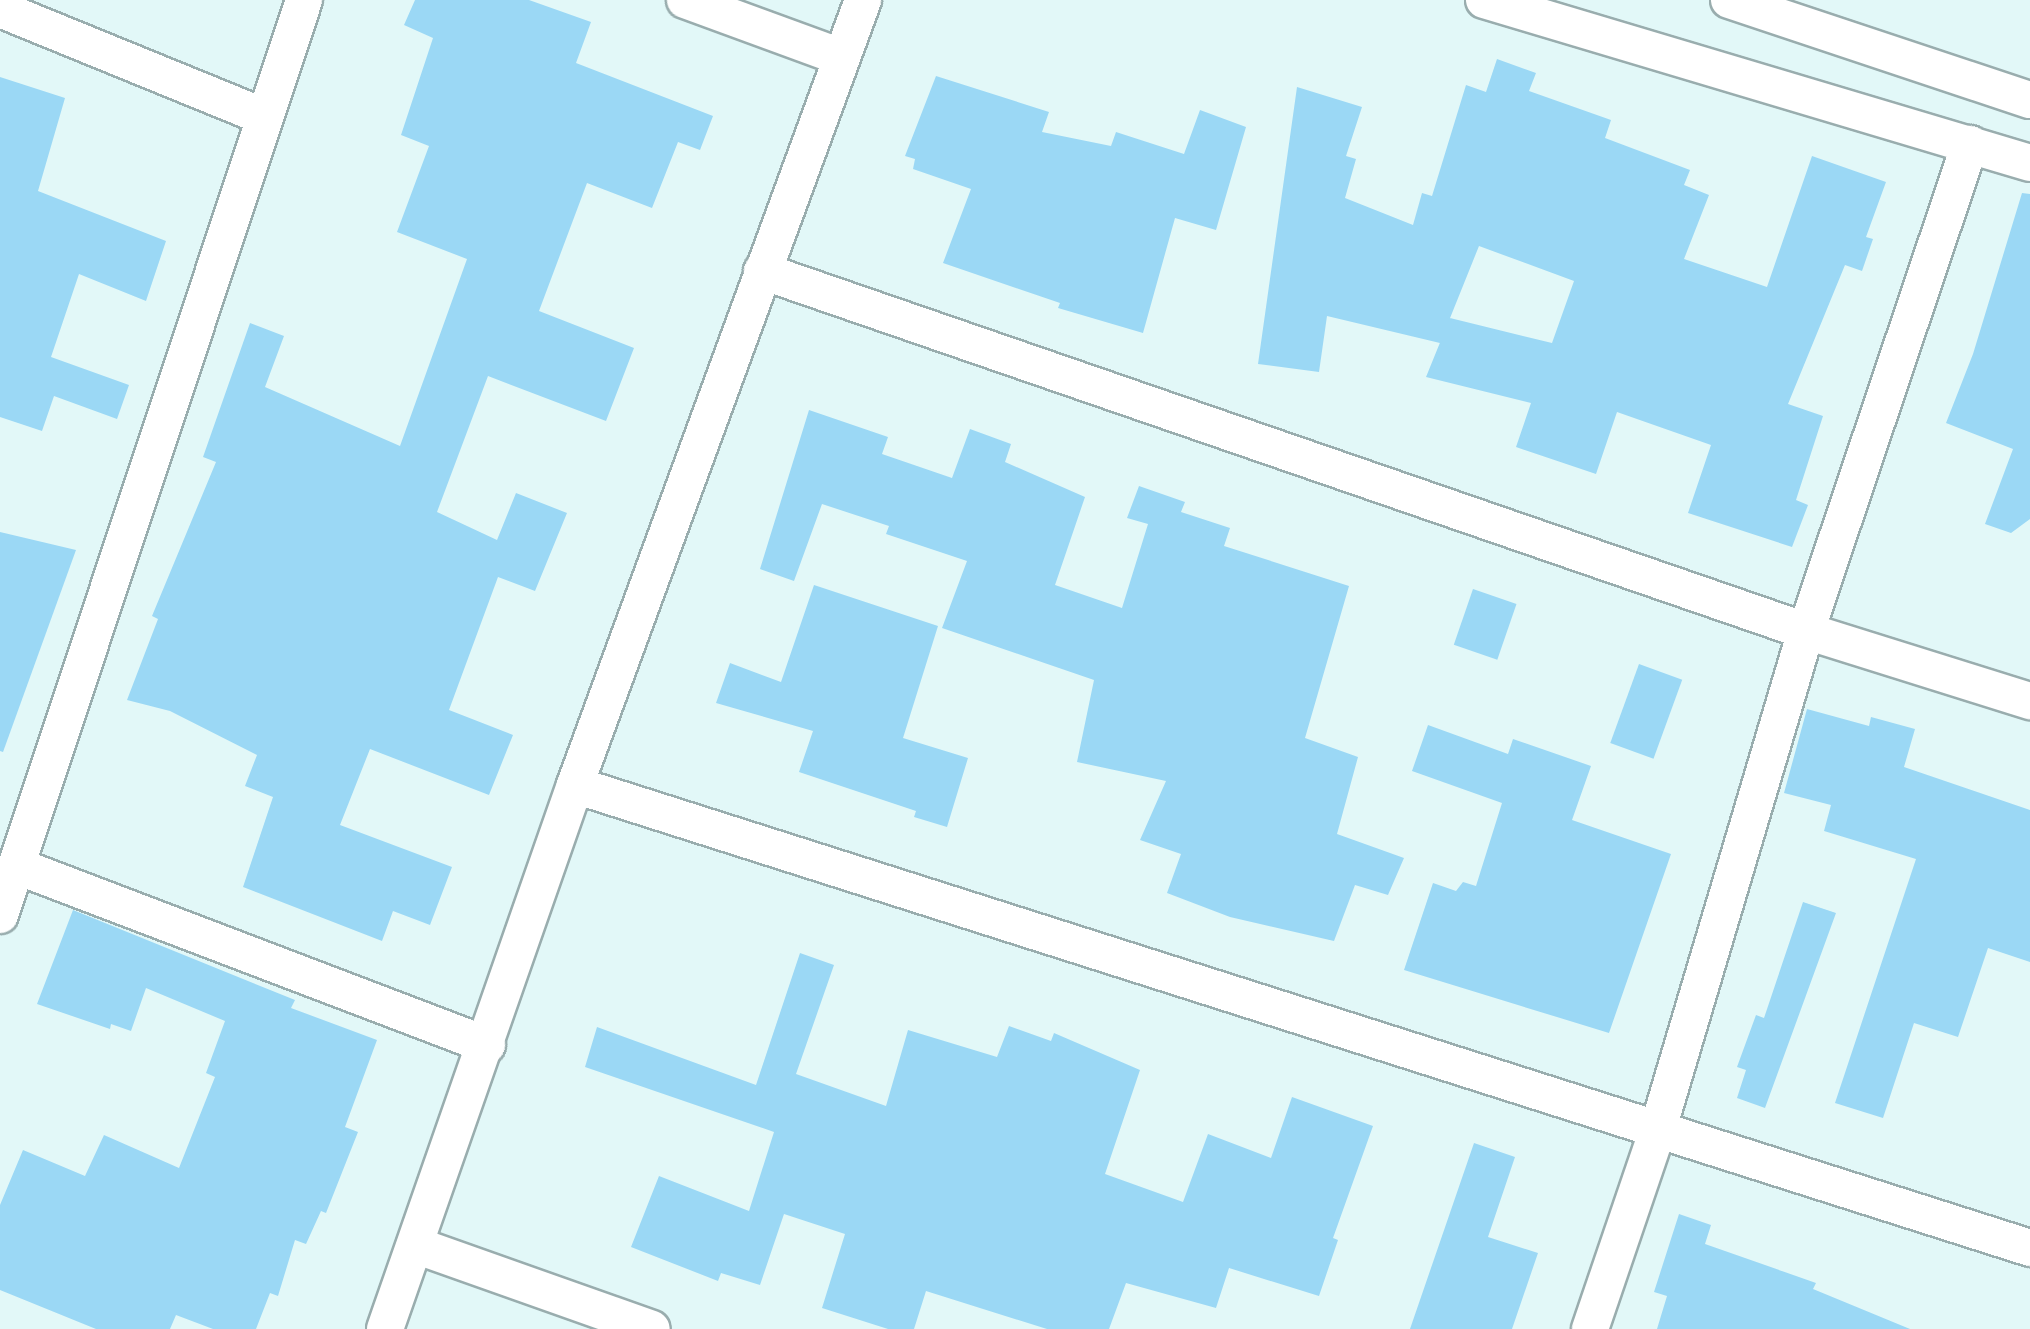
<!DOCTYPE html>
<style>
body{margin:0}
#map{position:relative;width:2030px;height:1329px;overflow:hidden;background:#e2f8f8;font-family:"Archivo Narrow",sans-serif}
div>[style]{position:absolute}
.building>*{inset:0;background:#9bd8f5;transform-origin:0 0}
.roads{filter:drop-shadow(2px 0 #99adae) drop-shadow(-2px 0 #99adae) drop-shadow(0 2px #99adae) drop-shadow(0 -2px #99adae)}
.street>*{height:36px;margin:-18px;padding:0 18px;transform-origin:18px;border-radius:18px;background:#fff}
span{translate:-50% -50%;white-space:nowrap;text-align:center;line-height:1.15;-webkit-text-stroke:7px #fff;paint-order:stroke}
</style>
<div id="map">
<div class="building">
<i style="clip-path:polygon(415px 0,529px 0,591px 22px,576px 63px,713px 116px,700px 150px,678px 142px,652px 208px,587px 183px,539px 311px,634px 348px,606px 421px,488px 376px,437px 512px,497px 540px,516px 493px,567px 513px,535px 591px,498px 577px,449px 710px,513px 735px,489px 795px,370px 749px,340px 825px,452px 867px,430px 925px,393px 911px,382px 941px,243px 887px,273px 797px,245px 786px,257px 755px,170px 711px,127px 700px,158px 619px,152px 616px,216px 462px,203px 457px,250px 323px,284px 336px,265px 387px,400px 446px,467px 259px,397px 232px,429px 146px,401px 135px,433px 38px,404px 25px)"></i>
<i style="clip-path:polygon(1497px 59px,1536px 73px,1529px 91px,1611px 120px,1605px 138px,1690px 170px,1684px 185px,1709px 195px,1684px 259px,1767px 287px,1812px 156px,1886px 182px,1866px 237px,1873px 239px,1862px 271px,1845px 265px,1788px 404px,1823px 416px,1796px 500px,1808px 505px,1792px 547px,1688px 513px,1711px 445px,1617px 412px,1596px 474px,1516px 447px,1531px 403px,1426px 377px,1450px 318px,1552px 343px,1574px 281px,1479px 246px,1440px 343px,1327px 316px,1319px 372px,1258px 364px,1297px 87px,1362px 107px,1346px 156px,1356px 159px,1345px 198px,1413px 225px,1422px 193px,1432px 196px,1466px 85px,1486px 92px)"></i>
<i style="clip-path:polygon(936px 76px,1049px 112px,1042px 132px,1111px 146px,1116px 132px,1184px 154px,1200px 110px,1246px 127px,1216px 230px,1175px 218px,1143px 333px,1058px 308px,1060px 303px,943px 263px,971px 189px,913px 169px,915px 159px,905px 156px)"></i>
<i style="clip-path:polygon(0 77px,65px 98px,38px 191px,166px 241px,146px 301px,79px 274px,51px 357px,129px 385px,117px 419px,54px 396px,42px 431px,0 417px)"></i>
<i style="clip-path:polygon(2022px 193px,2030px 194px,2030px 519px,2011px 533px,1985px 524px,2013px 449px,1946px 423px,1973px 354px)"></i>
<i style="clip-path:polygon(809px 410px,888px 437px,882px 454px,952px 478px,970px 429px,1011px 444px,1005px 462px,1085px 497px,1055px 585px,1122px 608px,1148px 524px,1127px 518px,1139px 486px,1185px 502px,1181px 512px,1230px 528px,1224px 546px,1349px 586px,1305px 738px,1358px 757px,1337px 834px,1404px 858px,1388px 895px,1355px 885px,1334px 941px,1230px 917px,1167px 893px,1181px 854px,1140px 840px,1166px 781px,1077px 762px,1094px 680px,942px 628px,967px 561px,886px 534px,889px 526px,822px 504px,794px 581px,760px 569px)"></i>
<i style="clip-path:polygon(0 532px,76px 550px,3px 752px,0 751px)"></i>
<i style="clip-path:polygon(814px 585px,938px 626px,903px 738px,968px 758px,947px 827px,914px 817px,916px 811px,799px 772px,813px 731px,716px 703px,730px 663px,781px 682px)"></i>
<i style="left:1473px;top:589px;width:46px;height:59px;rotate:19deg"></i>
<i style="left:1639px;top:664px;width:46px;height:84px;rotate:20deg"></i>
<i style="clip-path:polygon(1807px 709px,1869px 726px,1871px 717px,1915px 729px,1904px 767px,2030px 810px,2030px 962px,1988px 948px,1958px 1037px,1914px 1023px,1883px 1118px,1835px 1103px,1916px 859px,1824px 831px,1831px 805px,1784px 793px)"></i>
<i style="clip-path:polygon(1428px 725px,1508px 754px,1513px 739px,1591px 766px,1572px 820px,1671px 854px,1609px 1033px,1404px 970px,1433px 883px,1456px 891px,1463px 882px,1476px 886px,1502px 803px,1412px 771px)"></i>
<i style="clip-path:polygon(1803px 902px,1836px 913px,1765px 1108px,1737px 1098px,1746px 1070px,1737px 1067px,1756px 1015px,1764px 1018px)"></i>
<i style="clip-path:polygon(73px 910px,295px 1000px,291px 1008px,377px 1040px,345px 1127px,358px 1132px,326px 1213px,321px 1211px,306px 1244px,295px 1240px,278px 1296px,270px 1293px,256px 1329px,213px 1329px,176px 1315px,170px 1329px,96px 1329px,0 1290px,0 1205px,23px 1150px,85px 1176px,104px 1135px,179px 1168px,215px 1077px,206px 1073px,225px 1021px,146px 988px,131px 1031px,111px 1024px,110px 1029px,37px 1004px)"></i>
<i style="clip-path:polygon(800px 953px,834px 965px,796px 1074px,886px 1106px,908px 1030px,997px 1057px,1009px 1026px,1051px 1041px,1054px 1033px,1140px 1070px,1105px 1174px,1183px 1202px,1208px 1134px,1271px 1158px,1292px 1097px,1373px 1126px,1333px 1238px,1338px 1240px,1319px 1296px,1229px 1268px,1216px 1308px,1126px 1283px,1109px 1329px,1047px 1329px,926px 1291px,914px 1329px,888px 1329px,822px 1308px,845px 1234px,784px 1214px,760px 1285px,721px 1273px,718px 1281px,631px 1247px,659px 1176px,749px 1211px,774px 1132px,585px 1067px,597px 1027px,756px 1085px)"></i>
<i style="clip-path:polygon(1474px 1143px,1515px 1157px,1488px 1237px,1538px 1253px,1512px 1329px,1410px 1329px)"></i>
<i style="clip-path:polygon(1679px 1214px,1711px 1225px,1705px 1244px,1816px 1283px,1813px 1289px,1910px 1329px,1657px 1329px,1667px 1296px,1654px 1292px)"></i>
</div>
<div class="roads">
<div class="street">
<i style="left:685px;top:0;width:166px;rotate:20.1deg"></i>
<i style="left:1484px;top:0;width:570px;rotate:16.62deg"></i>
<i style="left:1729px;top:0;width:317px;rotate:18.4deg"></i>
<i style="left:0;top:9px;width:286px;rotate:22.2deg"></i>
<i style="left:762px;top:271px;width:1104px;rotate:19.03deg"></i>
<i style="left:1806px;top:631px;width:235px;rotate:17.4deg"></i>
<i style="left:575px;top:785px;width:1527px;rotate:17.65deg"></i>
<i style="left:17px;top:866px;width:503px;rotate:20.85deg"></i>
<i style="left:0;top:915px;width:964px;rotate:-71.62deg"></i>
<i style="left:415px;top:1245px;width:251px;rotate:19.5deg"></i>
<i style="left:385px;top:1329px;width:576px;rotate:-70.75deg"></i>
<i style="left:575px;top:785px;width:836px;rotate:-69.85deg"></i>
<i style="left:1590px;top:1329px;width:208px;rotate:-71.2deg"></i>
<i style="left:1657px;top:1132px;width:523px;rotate:-73.44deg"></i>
<i style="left:1806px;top:631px;width:514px;rotate:-71.39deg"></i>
</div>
</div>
</div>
